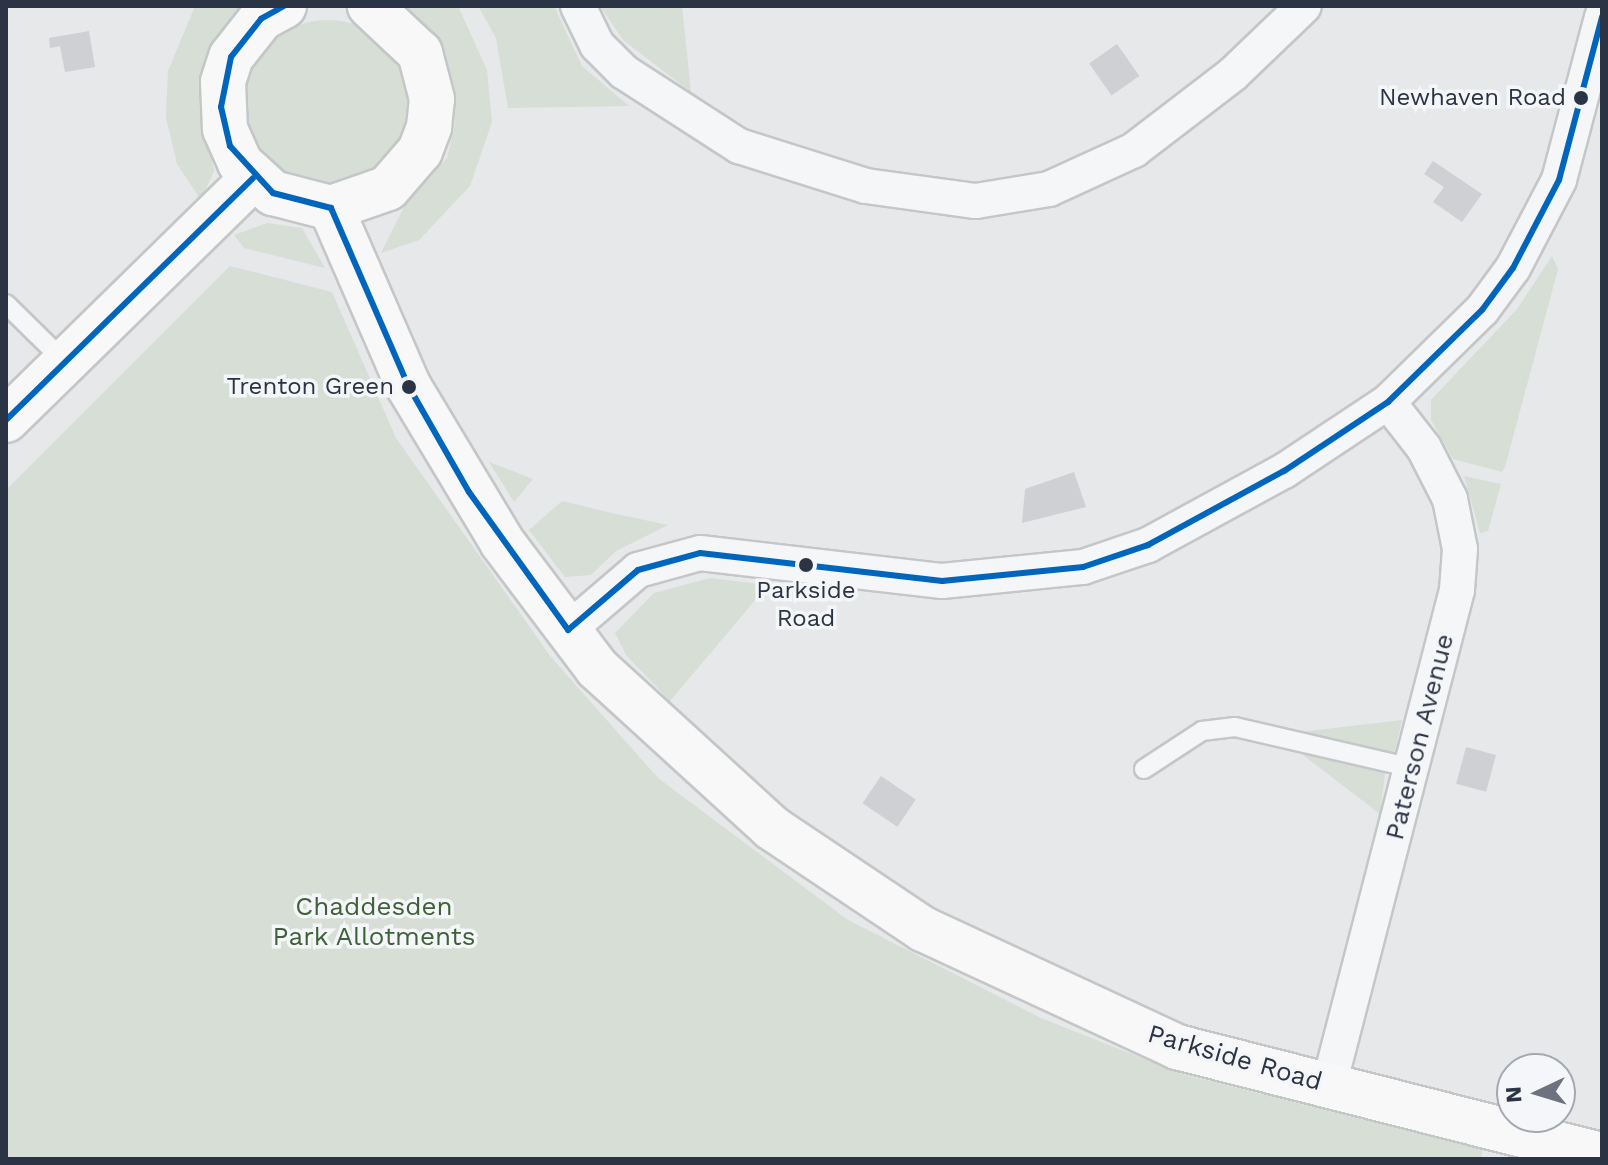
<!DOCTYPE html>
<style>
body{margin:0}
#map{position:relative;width:1608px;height:1165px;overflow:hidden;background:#e6e8ea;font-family:"Work Sans",sans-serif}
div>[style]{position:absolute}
.green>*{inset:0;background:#d6ded6}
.round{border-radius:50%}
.building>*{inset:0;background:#ced0d3;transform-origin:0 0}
.roads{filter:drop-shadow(2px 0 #c4c6c8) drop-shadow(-2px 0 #c4c6c8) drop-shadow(0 2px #c4c6c8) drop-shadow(0 -2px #c4c6c8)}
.lane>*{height:18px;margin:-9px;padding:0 9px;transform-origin:9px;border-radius:9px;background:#f5f6f7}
.street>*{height:34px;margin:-17px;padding:0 17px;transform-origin:17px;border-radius:17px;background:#f5f6f7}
.secondary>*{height:44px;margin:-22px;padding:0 22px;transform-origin:22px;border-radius:22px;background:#f8f8f8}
.bus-1>*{height:6px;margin:-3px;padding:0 3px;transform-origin:3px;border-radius:3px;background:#0065bd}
.dots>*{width:22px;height:22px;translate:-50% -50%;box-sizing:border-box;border:4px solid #f4f6f9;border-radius:50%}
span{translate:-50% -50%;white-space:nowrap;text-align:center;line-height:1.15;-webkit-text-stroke:7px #f4f6f9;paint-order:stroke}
.bus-label{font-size:24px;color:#2b3445}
.right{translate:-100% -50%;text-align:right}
.street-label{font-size:26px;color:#2b3445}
.park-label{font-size:26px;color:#3f6138}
.frame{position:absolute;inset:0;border:8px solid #2b3445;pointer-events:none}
.north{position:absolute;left:1496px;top:1053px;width:80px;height:80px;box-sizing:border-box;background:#f4f6f9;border:2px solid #a4a8b1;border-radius:50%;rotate:266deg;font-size:22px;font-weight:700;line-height:32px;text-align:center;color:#2b3445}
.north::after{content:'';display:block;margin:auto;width:28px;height:36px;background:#6c737f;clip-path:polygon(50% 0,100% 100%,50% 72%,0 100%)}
</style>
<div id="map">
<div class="green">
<i style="clip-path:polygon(195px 6px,246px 6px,205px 69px,200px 103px,214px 171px,201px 200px,177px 164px,166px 117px,168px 71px)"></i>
<i style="clip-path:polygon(403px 6px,458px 6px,487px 70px,492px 122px,470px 186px,419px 240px,381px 253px,405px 205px,447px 158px,455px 125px,444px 54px)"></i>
<i style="clip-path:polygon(478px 6px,554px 6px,582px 66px,629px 106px,508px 108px,496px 38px)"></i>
<i style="clip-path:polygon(600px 6px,682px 6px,691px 92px,623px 40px)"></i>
<i class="round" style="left:245px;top:20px;width:166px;height:166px"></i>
<i style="clip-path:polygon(267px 223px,302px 228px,325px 268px,244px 248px,234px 235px)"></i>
<i style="clip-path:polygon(1552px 256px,1558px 269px,1505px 467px,1502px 472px,1453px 459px,1431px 420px,1431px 400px,1518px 308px)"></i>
<i style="clip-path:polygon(230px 266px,332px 292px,396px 438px,551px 657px,658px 778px,848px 920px,1041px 1018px,1182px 1074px,1483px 1150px,1481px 1159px,6px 1159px,6px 490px)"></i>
<i style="clip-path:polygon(489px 462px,533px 479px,514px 502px)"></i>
<i style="clip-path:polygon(1464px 476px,1501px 484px,1488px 531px,1480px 533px)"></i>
<i style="clip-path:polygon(562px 501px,616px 514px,668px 525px,616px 551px,591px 575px,565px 577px,529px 530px)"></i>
<i style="clip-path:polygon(710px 578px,768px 585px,670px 701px,626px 655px,615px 633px,654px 593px)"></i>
<i style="clip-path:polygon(1402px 720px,1394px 755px,1292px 733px)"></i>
<i style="clip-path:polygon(1294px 748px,1385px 773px,1380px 814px)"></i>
</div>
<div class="building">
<i style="clip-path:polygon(89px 31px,95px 67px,65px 72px,60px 46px,50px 48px,49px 38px)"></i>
<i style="left:1117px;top:44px;width:39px;height:34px;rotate:55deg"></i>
<i style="clip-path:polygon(1433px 161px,1482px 194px,1462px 222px,1433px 202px,1444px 187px,1424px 174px)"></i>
<i style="clip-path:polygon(1074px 472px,1086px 507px,1022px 523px,1025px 489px)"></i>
<i style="left:1466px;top:747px;width:31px;height:38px;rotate:15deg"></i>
<i style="left:881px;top:776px;width:42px;height:33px;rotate:34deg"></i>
</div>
<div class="roads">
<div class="lane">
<i style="left:6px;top:304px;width:80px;rotate:44.5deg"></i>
<i style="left:1144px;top:769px;width:69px;rotate:-33.2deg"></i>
<i style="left:1202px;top:731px;width:33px;rotate:-7deg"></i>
<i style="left:1235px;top:727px;width:182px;rotate:13deg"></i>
</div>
<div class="street">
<i style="left:578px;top:6px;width:43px;rotate:64deg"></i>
<i style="left:597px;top:45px;width:38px;rotate:45deg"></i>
<i style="left:624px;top:72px;width:137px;rotate:32.8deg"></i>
<i style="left:739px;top:146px;width:133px;rotate:17.5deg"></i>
<i style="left:866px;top:186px;width:111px;rotate:7.8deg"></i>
<i style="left:976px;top:201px;width:74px;rotate:-9.3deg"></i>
<i style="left:1049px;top:189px;width:94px;rotate:-24.6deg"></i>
<i style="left:1134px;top:150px;width:125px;rotate:-37.5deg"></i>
<i style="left:1233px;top:74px;width:98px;rotate:-43.8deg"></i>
<i style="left:568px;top:630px;width:92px;rotate:-40.6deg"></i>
<i style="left:638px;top:570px;width:64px;rotate:-15.3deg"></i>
<i style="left:700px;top:553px;width:244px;rotate:6.6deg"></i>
<i style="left:942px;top:581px;width:142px;rotate:-5.7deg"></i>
<i style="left:1083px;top:567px;width:69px;rotate:-18.7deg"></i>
<i style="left:1148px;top:545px;width:155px;rotate:-28.6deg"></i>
<i style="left:1284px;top:471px;width:125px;rotate:-33.6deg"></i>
<i style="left:1388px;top:402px;width:132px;rotate:-44.4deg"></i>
<i style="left:1482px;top:310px;width:52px;rotate:-53.6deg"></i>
<i style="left:1513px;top:268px;width:99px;rotate:-62.4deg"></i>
<i style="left:1559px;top:180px;width:169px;rotate:-75.2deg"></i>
<i style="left:1329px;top:1085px;width:511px;rotate:-75.5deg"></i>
<i style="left:1457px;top:590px;width:41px;rotate:-85.8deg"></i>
<i style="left:1460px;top:549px;width:51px;rotate:-101.3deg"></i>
<i style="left:1450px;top:499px;width:57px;rotate:-117deg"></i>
<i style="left:1424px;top:448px;width:58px;rotate:-128deg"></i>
</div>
<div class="secondary">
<i style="left:284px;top:6px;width:26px;rotate:151deg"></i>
<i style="left:261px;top:19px;width:48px;rotate:128.3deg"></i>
<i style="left:231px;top:57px;width:26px;rotate:108deg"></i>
<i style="left:223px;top:82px;width:47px;rotate:87.6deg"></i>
<i style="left:225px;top:129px;width:37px;rotate:66deg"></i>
<i style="left:240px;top:163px;width:45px;rotate:42.3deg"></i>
<i style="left:273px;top:193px;width:60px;rotate:14.5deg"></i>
<i style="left:331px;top:208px;width:60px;rotate:-19.3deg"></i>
<i style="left:388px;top:188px;width:49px;rotate:-49.1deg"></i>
<i style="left:420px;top:151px;width:26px;rotate:-69deg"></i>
<i style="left:429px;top:127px;width:28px;rotate:-84deg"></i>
<i style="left:432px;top:99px;width:48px;rotate:-104.6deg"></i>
<i style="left:420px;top:53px;width:69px;rotate:-136.8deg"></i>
<i style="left:331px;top:208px;width:195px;rotate:66.5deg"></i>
<i style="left:409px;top:387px;width:181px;rotate:59deg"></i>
<i style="left:502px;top:542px;width:158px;rotate:53deg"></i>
<i style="left:597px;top:668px;width:237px;rotate:42.4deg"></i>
<i style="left:772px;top:828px;width:182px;rotate:33.8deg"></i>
<i style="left:923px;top:929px;width:280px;rotate:24.9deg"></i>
<i style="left:1177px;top:1047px;width:439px;rotate:14.3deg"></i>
<i style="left:6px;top:420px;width:346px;rotate:-44.4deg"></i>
</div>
</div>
<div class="bus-1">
<i style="left:284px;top:6px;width:26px;rotate:151deg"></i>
<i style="left:261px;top:19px;width:48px;rotate:128.3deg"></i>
<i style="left:231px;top:57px;width:51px;rotate:101.3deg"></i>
<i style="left:221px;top:107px;width:40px;rotate:77deg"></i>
<i style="left:230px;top:146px;width:64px;rotate:47.5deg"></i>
<i style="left:273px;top:193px;width:60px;rotate:14.5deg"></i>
<i style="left:331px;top:208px;width:195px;rotate:66.5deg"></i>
<i style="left:409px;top:387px;width:121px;rotate:60.3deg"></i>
<i style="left:469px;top:492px;width:170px;rotate:54.3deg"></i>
<i style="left:568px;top:630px;width:92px;rotate:-40.6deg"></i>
<i style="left:638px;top:570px;width:64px;rotate:-15.3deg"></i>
<i style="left:700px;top:553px;width:244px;rotate:6.6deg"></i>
<i style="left:942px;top:581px;width:142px;rotate:-5.7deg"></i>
<i style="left:1083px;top:567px;width:69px;rotate:-18.7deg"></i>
<i style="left:1148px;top:545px;width:155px;rotate:-28.6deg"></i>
<i style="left:1284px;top:471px;width:125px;rotate:-33.6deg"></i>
<i style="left:1388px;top:402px;width:132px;rotate:-44.4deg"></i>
<i style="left:1482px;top:310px;width:52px;rotate:-53.6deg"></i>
<i style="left:1513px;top:268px;width:99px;rotate:-62.4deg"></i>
<i style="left:1559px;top:180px;width:169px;rotate:-75.2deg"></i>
<i style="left:6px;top:420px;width:346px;rotate:-44.4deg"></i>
</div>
<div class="dots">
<i style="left:1581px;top:98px;background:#2b3445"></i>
<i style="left:409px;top:387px;background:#2b3445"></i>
<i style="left:806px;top:565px;background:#2b3445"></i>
</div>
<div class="bus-label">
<span class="right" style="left:1566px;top:98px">Newhaven Road</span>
<span class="right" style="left:394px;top:387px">Trenton Green</span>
<span style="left:806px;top:605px">Parkside<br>Road</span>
</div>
<div class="street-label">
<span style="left:1420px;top:737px;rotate:-76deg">Paterson Avenue</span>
<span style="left:1235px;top:1058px;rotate:16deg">Parkside Road</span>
</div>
<div class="park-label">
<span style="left:374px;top:922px">Chaddesden<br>Park Allotments</span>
</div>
<div class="frame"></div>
<div class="north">N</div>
</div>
